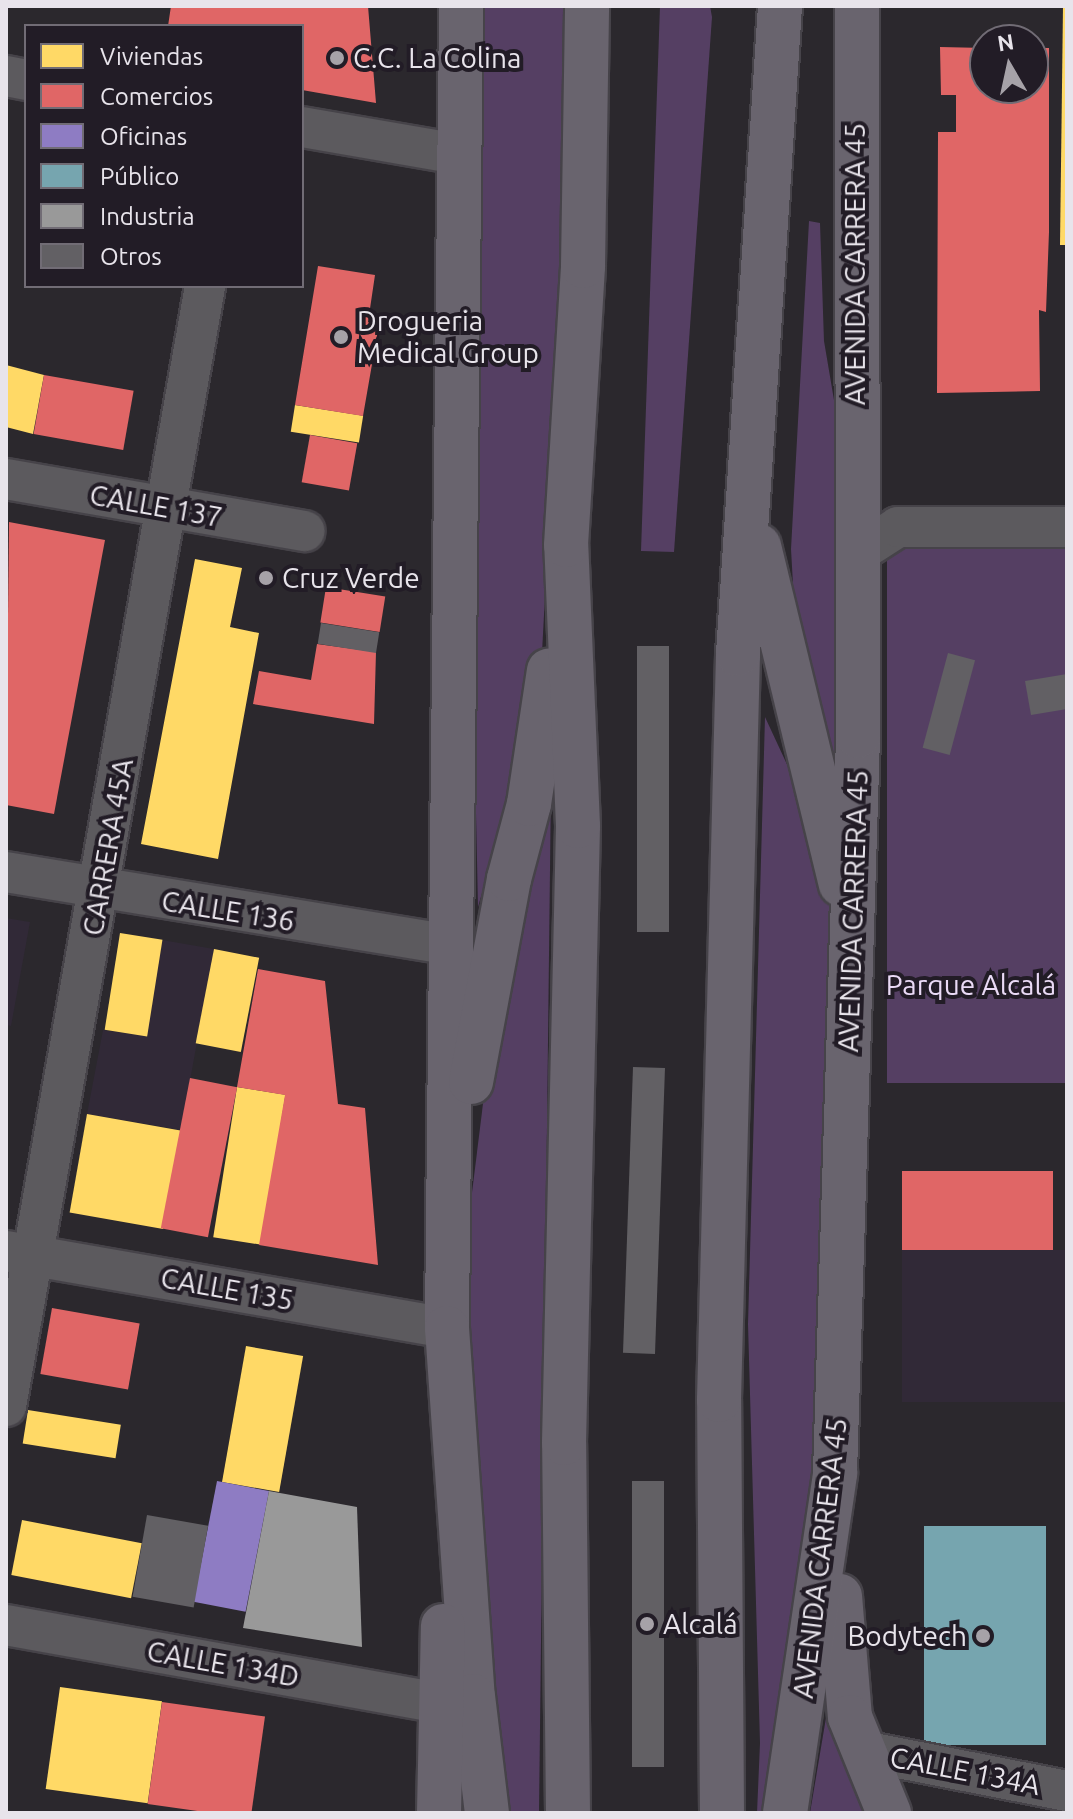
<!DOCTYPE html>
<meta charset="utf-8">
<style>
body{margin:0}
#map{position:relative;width:1073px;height:1819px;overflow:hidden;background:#2b282d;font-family:Ubuntu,sans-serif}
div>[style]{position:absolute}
.built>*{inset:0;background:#312937;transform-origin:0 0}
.green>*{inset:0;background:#553f63;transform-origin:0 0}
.homes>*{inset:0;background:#ffd966;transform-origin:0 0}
.shops>*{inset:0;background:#e06666;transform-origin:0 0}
.offices>*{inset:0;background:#8e7cc3;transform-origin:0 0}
.public>*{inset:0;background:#76a5af;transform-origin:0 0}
.industry>*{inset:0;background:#999}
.building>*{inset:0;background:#626064;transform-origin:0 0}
.roads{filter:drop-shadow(2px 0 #464349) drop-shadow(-2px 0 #464349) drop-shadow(0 2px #464349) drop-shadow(0 -2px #464349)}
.street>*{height:40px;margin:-20px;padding:0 20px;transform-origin:20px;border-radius:20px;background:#5c5a5e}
.highway>*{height:44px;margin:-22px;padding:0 22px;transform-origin:22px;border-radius:22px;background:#69646e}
.dots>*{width:22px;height:22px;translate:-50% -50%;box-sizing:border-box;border:4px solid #221c26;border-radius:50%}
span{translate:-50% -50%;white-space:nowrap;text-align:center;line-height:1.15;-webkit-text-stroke:8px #221c26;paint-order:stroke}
.poi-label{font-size:28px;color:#e8e4eb}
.left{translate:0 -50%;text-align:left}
.right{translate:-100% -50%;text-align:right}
.street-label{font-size:28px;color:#e8e4eb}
.park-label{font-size:28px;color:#eadaf6}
.frame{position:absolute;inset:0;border:8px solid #e8e4eb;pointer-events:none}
.legend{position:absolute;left:24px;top:24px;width:280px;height:264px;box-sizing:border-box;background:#221c26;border:2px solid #716c75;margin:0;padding:10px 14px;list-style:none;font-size:24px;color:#e8e4eb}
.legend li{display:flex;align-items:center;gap:16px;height:40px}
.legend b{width:40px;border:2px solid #716c75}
.north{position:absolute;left:969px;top:24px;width:80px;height:80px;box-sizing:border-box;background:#221c26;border:2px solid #716c75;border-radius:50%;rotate:351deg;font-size:22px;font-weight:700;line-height:32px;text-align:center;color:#e8e4eb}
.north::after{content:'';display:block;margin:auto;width:28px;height:36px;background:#a6a2a8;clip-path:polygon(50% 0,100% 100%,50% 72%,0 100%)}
</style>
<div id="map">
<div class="built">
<i style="clip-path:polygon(6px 918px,30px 922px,11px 1026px,6px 1025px)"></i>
<i style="clip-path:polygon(162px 940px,214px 949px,181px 1130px,87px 1114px,103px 1030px,146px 1036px)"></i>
<i style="left:902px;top:1250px;width:165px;height:152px"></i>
</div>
<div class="green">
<i style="clip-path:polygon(475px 6px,565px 6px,560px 309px,542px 653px,519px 766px,478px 907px,471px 576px)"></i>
<i style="clip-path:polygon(660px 6px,710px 6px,712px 17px,674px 552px,641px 551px)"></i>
<i style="clip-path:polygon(809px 221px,820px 223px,824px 341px,835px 406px,840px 789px,796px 638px,791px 549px)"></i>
<i style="left:1067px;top:542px;width:541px;height:180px;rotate:90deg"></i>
<i style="clip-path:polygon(765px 717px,791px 773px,823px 872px,835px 937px,819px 1449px,768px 1813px,757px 1813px,760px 1743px,748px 1324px)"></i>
<i style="clip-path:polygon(551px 783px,539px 1813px,505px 1813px,463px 1327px,469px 1217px,490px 1047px)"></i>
<i style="clip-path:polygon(830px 1694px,850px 1776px,866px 1813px,810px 1813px)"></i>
</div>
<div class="homes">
<i style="clip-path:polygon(1063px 6px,1067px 6px,1067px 245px,1060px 245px)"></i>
<i style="clip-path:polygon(6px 365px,44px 375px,33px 434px,6px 427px)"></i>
<i style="left:295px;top:405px;width:69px;height:27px;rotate:9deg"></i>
<i style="clip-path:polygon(195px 559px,242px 568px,230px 627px,259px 633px,218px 859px,141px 844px)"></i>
<i style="left:120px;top:933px;width:43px;height:98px;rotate:9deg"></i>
<i style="left:214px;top:949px;width:46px;height:96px;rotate:11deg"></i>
<i style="left:237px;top:1087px;width:49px;height:152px;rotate:9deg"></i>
<i style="left:87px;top:1114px;width:95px;height:100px;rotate:10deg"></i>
<i style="left:246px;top:1346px;width:58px;height:138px;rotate:10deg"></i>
<i style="left:28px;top:1410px;width:94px;height:34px;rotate:9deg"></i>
<i style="left:22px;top:1520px;width:122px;height:56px;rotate:11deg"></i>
<i style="left:60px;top:1687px;width:103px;height:103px;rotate:8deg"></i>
</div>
<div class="shops">
<i style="clip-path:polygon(171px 6px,368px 6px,376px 103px,302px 90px,302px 26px,168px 26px)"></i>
<i style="clip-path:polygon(940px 47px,985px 48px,985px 88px,1033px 88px,1033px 48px,1049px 48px,1049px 232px,1046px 312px,1039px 310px,1040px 391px,937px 393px,938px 132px,956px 132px,956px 95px,941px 95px)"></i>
<i style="clip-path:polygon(318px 266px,375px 275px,368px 322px,379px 324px,363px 416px,295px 405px)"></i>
<i style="left:44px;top:375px;width:91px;height:60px;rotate:10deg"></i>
<i style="left:310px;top:435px;width:48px;height:48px;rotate:10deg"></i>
<i style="clip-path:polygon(9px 522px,105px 540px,54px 814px,6px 805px)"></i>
<i style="left:326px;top:587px;width:60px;height:36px;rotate:9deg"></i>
<i style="clip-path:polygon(317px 644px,376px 652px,374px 724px,253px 704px,259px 671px,311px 680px)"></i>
<i style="clip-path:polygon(258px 969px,325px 981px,338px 1104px,365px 1108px,378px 1265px,259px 1245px,285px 1095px,237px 1087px)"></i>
<i style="left:190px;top:1078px;width:48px;height:153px;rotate:11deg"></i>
<i style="left:902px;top:1171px;width:151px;height:79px"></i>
<i style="left:52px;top:1308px;width:89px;height:67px;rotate:10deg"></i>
<i style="left:162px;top:1702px;width:104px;height:103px;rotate:8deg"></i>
</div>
<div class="offices">
<i style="left:217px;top:1481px;width:53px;height:123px;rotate:11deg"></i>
</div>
<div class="public">
<i style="left:924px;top:1526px;width:122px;height:219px"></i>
</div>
<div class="industry">
<i style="clip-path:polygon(269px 1491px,357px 1507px,362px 1647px,243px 1628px)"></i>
</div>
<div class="building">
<i style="left:321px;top:623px;width:59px;height:21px;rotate:9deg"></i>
<i style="left:669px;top:646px;width:286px;height:32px;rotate:90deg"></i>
<i style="left:948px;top:653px;width:28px;height:98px;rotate:15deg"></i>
<i style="clip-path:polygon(1067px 674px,1067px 709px,1031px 715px,1025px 681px)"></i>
<i style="left:633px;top:1067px;width:32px;height:286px;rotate:2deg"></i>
<i style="left:632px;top:1481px;width:32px;height:286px"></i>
<i style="left:147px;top:1515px;width:62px;height:83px;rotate:10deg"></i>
</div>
<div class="roads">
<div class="street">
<i style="left:6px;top:76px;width:20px;rotate:11deg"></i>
<i style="left:302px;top:127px;width:159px;rotate:9.8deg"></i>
<i style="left:6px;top:479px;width:303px;rotate:9.9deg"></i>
<i style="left:856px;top:554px;width:50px;rotate:-32.7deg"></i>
<i style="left:898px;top:527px;width:169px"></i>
<i style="left:6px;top:872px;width:451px;rotate:9.3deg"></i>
<i style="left:6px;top:1251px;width:448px;rotate:9.9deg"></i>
<i style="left:6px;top:1406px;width:1138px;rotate:-79.92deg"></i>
<i style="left:6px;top:1625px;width:441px;rotate:10.2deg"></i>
<i style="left:863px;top:1751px;width:208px;rotate:11.1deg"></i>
</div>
<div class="highway">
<i style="left:461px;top:6px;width:1322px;rotate:90.61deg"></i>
<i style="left:447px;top:1328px;width:369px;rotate:86deg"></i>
<i style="left:473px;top:1696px;width:118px;rotate:83.2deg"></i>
<i style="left:759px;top:546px;width:348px;rotate:76.4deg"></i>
<i style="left:471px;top:1082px;width:207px;rotate:-79.4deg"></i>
<i style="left:509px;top:879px;width:78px;rotate:-75.1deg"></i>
<i style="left:529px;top:804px;width:135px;rotate:-81.5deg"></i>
<i style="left:840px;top:1596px;width:121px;rotate:85.3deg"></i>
<i style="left:850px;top:1717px;width:104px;rotate:67.9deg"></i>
<i style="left:439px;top:1813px;width:187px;rotate:-88.8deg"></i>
<i style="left:568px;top:1813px;width:370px;rotate:-90.6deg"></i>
<i style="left:564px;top:1443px;width:617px;rotate:-88.7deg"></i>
<i style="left:578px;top:826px;width:281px;rotate:-92.4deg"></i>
<i style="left:566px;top:545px;width:280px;rotate:-86.5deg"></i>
<i style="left:583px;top:266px;width:260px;rotate:-89.1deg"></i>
<i style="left:722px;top:1813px;width:413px;rotate:-90.4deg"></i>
<i style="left:719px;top:1400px;width:746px;rotate:-88.54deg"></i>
<i style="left:738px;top:654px;width:649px;rotate:-86.29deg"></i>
<i style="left:785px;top:1813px;width:344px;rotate:-81.6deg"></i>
<i style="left:835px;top:1473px;width:737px;rotate:-88.21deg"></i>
<i style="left:858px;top:736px;width:730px;rotate:-90.08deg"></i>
</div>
</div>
<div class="dots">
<i style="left:337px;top:58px;background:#a6a2a8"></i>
<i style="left:341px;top:337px;background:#a6a2a8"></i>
<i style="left:266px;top:578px;background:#a6a2a8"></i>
<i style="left:647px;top:1624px;background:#a6a2a8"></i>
<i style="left:983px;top:1636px;background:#a6a2a8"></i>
</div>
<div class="poi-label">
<span class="left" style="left:353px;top:58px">C.C. La Colina</span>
<span class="left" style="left:357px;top:337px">Drogueria<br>Medical Group</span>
<span class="left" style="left:282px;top:578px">Cruz Verde</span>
<span class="left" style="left:663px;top:1624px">Alcalá</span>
<span class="right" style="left:967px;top:1636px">Bodytech</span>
</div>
<div class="street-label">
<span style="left:855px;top:264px;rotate:-90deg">AVENIDA CARRERA 45</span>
<span style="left:156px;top:506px;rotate:10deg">CALLE 137</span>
<span style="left:108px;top:847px;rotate:-80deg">CARRERA 45A</span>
<span style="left:228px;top:911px;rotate:9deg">CALLE 136</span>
<span style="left:853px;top:911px;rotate:-88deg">AVENIDA CARRERA 45</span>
<span style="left:227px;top:1289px;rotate:10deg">CALLE 135</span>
<span style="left:820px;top:1558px;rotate:-83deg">AVENIDA CARRERA 45</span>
<span style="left:223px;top:1664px;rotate:10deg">CALLE 134D</span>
<span style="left:965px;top:1771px;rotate:11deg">CALLE 134A</span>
</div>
<div class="park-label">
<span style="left:971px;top:985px">Parque Alcalá</span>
</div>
<div class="frame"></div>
<ul class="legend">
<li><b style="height:22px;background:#ffd966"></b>Viviendas</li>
<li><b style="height:22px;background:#e06666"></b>Comercios</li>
<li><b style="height:22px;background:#8e7cc3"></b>Oficinas</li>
<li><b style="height:22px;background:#76a5af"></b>Público</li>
<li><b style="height:22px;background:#999"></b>Industria</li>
<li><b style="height:22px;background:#626064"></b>Otros</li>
</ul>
<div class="north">N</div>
</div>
